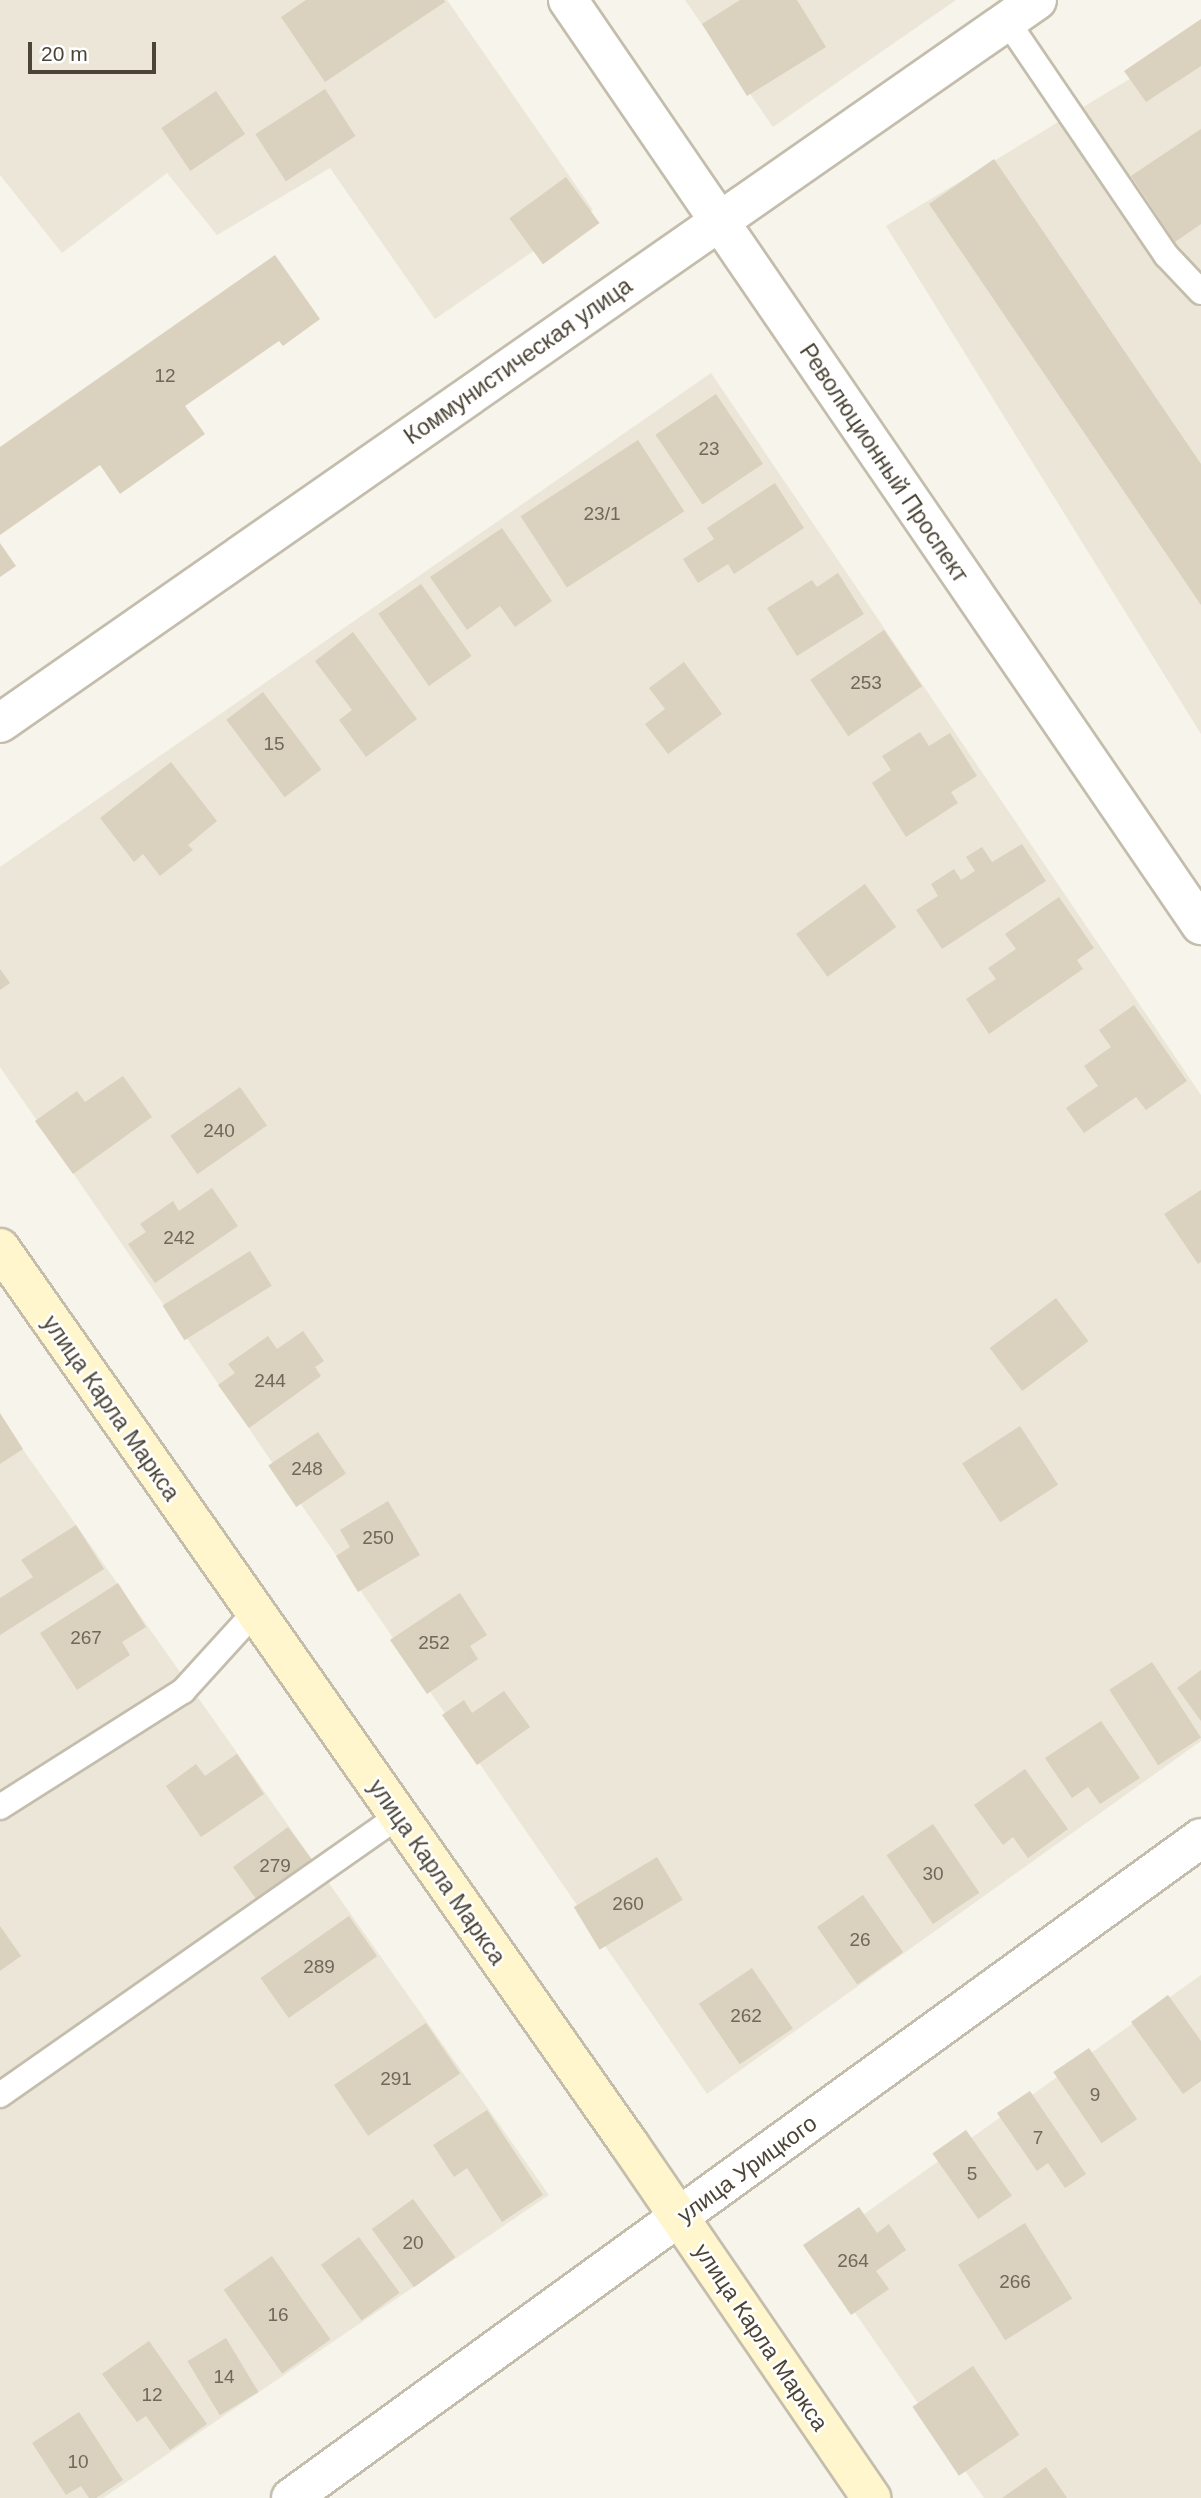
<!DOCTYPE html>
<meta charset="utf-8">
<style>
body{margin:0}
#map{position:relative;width:1201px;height:2498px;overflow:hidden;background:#f7f4eb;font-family:Helvetica,sans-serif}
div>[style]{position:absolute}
.residential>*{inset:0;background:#ebe6d8}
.building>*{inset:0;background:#dad1bf;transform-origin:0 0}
.roads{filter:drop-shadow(2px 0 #c4bdac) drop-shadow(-2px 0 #c4bdac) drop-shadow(0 2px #c4bdac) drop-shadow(0 -2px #c4bdac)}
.service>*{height:24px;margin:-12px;padding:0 12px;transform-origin:12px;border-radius:12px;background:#fff}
.minor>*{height:38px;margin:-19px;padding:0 19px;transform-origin:19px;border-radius:19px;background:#fff}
.tertiary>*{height:38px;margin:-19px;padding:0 19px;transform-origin:19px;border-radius:19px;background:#fff}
.secondary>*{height:38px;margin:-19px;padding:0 19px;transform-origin:19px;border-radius:19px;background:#fff6cd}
span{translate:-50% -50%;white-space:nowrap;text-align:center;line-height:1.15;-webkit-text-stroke:5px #fff;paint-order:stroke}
.number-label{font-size:19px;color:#706859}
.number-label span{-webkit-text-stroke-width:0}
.street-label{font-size:23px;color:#4c4537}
.scale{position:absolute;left:28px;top:42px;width:128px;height:32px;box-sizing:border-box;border:4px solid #4c4537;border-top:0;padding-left:9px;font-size:21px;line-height:24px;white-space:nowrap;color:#4c4537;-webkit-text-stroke:5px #fff;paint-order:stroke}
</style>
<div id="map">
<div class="residential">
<i style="clip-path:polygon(0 0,447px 0,593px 210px,435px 319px,330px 168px,217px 235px,167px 173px,62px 253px,0 175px)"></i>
<i style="clip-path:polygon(685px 0,956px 0,773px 127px)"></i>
<i style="clip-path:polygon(1201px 36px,1201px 734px,886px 226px)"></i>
<i style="clip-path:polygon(711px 373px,1201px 1095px,1201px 1741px,707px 2094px,0 1067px,0 867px)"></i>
<i style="clip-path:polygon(0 1417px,549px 2195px,103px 2498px,0 2498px)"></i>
<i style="clip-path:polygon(1201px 1975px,1201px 2498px,984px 2498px,812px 2251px)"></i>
</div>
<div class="building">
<i style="clip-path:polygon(306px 0,444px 0,445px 2px,325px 82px,281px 17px)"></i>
<i style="clip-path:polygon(740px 0,797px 0,826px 47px,747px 96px,702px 24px)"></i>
<i style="clip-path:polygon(1201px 19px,1201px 66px,1146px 102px,1124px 71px)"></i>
<i style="left:325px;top:89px;width:56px;height:83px;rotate:57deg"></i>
<i style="left:216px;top:91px;width:52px;height:66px;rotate:56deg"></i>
<i style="clip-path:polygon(1201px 129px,1201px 224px,1175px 242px,1131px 176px)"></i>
<i style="clip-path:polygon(994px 159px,1201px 464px,1201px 605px,929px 204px)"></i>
<i style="left:566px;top:177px;width:57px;height:70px;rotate:54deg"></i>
<i style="clip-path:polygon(275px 255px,320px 319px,283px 346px,279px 341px,185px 406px,205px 434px,120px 494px,100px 465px,0 535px,0 447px)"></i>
<i style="left:716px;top:394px;width:84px;height:73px;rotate:56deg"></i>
<i style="left:638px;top:440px;width:85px;height:140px;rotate:57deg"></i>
<i style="clip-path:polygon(775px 483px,804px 528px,734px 574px,728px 564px,698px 583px,683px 559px,714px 539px,707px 528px)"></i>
<i style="clip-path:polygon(502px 528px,552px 601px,515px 627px,500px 606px,467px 630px,430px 577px)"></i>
<i style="clip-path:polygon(0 543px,16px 566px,0 577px)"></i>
<i style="clip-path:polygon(838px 573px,864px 614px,797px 656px,767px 608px,812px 580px,817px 587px)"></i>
<i style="left:421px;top:584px;width:88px;height:52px;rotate:55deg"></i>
<i style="left:884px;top:630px;width:68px;height:89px;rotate:56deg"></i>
<i style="clip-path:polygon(353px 632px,417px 719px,366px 757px,339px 720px,352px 710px,315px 661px)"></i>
<i style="clip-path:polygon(684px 662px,722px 714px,668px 754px,645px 724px,665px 709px,649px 688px)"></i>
<i style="left:263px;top:692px;width:97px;height:46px;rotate:53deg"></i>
<i style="clip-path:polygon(920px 732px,929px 746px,950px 733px,977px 776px,951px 792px,958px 803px,906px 837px,872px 783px,891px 770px,882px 756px)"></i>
<i style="clip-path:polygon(171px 762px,217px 821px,188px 845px,193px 850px,160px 876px,143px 854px,134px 862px,100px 818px)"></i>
<i style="clip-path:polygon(1022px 844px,1046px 881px,942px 949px,916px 910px,938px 896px,931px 884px,954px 869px,961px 880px,975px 871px,966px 857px,982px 847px,992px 862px)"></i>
<i style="left:865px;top:884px;width:53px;height:85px;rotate:54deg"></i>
<i style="clip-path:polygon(1059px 897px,1094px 948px,1077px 960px,1083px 969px,989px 1034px,966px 999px,996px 979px,988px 968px,1016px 949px,1005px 934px)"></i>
<i style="clip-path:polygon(0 969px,10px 983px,0 990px)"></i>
<i style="clip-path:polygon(1134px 1005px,1187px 1081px,1146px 1110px,1136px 1097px,1084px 1133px,1066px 1108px,1098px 1086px,1084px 1066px,1111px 1047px,1099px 1030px)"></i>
<i style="clip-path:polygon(123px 1076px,152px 1117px,73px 1174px,35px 1121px,77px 1091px,85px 1102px)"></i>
<i style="left:240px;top:1087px;width:47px;height:85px;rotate:55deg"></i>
<i style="clip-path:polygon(212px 1188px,238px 1226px,155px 1283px,128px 1244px,146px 1232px,140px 1224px,173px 1201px,179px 1211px)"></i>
<i style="clip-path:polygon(1201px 1190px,1201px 1262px,1198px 1264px,1164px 1214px)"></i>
<i style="left:250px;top:1251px;width:41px;height:103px;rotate:58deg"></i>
<i style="left:1056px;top:1298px;width:54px;height:83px;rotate:53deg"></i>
<i style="clip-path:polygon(303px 1331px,324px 1361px,315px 1367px,321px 1376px,249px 1428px,218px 1385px,235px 1373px,228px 1364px,268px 1336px,277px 1349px)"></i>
<i style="clip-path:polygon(0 1413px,23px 1449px,0 1464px)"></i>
<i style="left:1020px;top:1426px;width:70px;height:69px;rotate:57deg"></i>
<i style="left:318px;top:1432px;width:50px;height:60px;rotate:56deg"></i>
<i style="clip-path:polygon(388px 1501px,420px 1555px,358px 1592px,336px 1556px,350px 1547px,340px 1530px)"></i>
<i style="clip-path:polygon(76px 1525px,104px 1569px,0 1635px,0 1598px,33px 1577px,21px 1560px)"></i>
<i style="clip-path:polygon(118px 1583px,146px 1627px,122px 1642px,130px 1655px,77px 1690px,40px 1633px)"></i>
<i style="clip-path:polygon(460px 1593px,487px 1635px,470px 1646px,478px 1659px,427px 1694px,390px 1640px)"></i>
<i style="left:1152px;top:1662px;width:90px;height:51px;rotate:57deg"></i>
<i style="clip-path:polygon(1201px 1670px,1201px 1721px,1177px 1688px)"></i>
<i style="clip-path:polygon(504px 1691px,530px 1727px,477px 1765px,442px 1715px,464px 1700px,472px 1713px)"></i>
<i style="clip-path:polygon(1101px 1721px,1140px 1778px,1100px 1804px,1088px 1787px,1072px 1798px,1045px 1758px)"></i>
<i style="clip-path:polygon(237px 1754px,264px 1794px,201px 1837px,166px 1786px,196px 1764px,205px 1776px)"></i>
<i style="clip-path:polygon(1025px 1769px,1068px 1829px,1028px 1858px,1013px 1837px,1003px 1845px,974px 1805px)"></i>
<i style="left:933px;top:1824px;width:83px;height:56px;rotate:56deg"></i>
<i style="left:288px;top:1827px;width:47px;height:68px;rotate:54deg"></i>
<i style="left:657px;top:1857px;width:50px;height:97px;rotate:59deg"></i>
<i style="left:863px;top:1895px;width:70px;height:56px;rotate:55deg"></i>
<i style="left:349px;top:1916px;width:49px;height:108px;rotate:55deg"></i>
<i style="clip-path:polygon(0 1926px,21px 1956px,0 1971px)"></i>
<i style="left:752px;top:1968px;width:73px;height:64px;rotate:56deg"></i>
<i style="clip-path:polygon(1168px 1995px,1201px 2041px,1201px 2081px,1183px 2094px,1131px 2022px)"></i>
<i style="left:426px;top:2023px;width:61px;height:111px;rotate:56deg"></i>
<i style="left:1089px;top:2048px;width:86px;height:43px;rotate:56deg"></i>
<i style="clip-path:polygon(1030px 2091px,1086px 2174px,1065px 2188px,1048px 2163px,1037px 2171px,997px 2113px)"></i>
<i style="clip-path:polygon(487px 2110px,543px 2195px,502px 2222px,467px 2168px,454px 2177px,433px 2145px)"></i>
<i style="left:966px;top:2130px;width:80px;height:41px;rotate:55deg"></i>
<i style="left:413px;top:2199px;width:72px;height:51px;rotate:54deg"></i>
<i style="clip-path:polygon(859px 2207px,877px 2233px,889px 2224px,906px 2250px,876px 2271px,889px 2289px,851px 2315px,803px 2245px)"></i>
<i style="left:1025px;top:2223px;width:89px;height:79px;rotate:58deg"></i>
<i style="left:359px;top:2237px;width:69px;height:47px;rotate:54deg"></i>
<i style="left:272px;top:2256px;width:102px;height:59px;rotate:55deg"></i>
<i style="left:226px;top:2338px;width:63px;height:45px;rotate:59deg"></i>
<i style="clip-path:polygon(149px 2341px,207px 2424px,170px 2450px,146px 2416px,137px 2422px,102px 2374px)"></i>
<i style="left:973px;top:2366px;width:83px;height:73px;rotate:56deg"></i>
<i style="clip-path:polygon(79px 2412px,123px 2480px,96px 2498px,89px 2498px,81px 2486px,66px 2495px,32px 2443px)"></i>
<i style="clip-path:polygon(1046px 2467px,1067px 2498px,1002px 2498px)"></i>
</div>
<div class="roads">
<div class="service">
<i style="left:1007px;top:21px;width:283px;rotate:55.8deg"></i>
<i style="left:1166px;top:255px;width:51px;rotate:46.6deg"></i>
<i style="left:0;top:1807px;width:217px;rotate:-32.4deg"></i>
<i style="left:183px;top:1691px;width:104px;rotate:-47.7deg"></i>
<i style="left:0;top:2095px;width:486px;rotate:-35deg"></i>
</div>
<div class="minor">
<i style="left:291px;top:2498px;width:1124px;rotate:-35.95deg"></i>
</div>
<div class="tertiary">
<i style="left:568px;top:0;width:1121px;rotate:55.62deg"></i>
<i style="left:0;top:723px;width:1264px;rotate:-34.88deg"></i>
</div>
<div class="secondary">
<i style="left:0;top:1248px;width:1095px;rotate:54.93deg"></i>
<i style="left:629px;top:2144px;width:429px;rotate:55.6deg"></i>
</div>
</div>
<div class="number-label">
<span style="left:165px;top:376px">12</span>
<span style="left:709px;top:449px">23</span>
<span style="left:602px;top:514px">23/1</span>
<span style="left:866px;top:683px">253</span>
<span style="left:274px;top:744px">15</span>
<span style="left:219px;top:1131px">240</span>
<span style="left:179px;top:1238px">242</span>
<span style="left:270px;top:1381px">244</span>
<span style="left:307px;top:1469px">248</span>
<span style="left:378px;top:1538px">250</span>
<span style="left:86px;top:1638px">267</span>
<span style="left:434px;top:1643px">252</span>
<span style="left:275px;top:1866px">279</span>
<span style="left:933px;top:1874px">30</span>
<span style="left:628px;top:1904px">260</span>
<span style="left:860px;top:1940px">26</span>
<span style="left:319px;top:1967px">289</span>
<span style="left:746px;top:2016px">262</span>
<span style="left:396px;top:2079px">291</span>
<span style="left:1095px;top:2095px">9</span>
<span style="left:1038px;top:2138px">7</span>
<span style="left:972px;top:2174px">5</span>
<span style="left:413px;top:2243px">20</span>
<span style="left:853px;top:2261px">264</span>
<span style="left:1015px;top:2282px">266</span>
<span style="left:278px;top:2315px">16</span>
<span style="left:224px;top:2377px">14</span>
<span style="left:152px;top:2395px">12</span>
<span style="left:78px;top:2462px">10</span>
</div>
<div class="street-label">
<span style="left:518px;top:361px;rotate:-35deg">Коммунистическая улица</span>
<span style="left:884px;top:463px;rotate:56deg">Революционный Проспект</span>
<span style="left:111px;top:1408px;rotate:55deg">улица Карла Маркса</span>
<span style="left:437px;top:1872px;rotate:55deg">улица Карла Маркса</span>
<span style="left:747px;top:2169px;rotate:-36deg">улица Урицкого</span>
<span style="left:761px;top:2337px;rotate:56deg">улица Карла Маркса</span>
</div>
<div class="scale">20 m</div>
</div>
